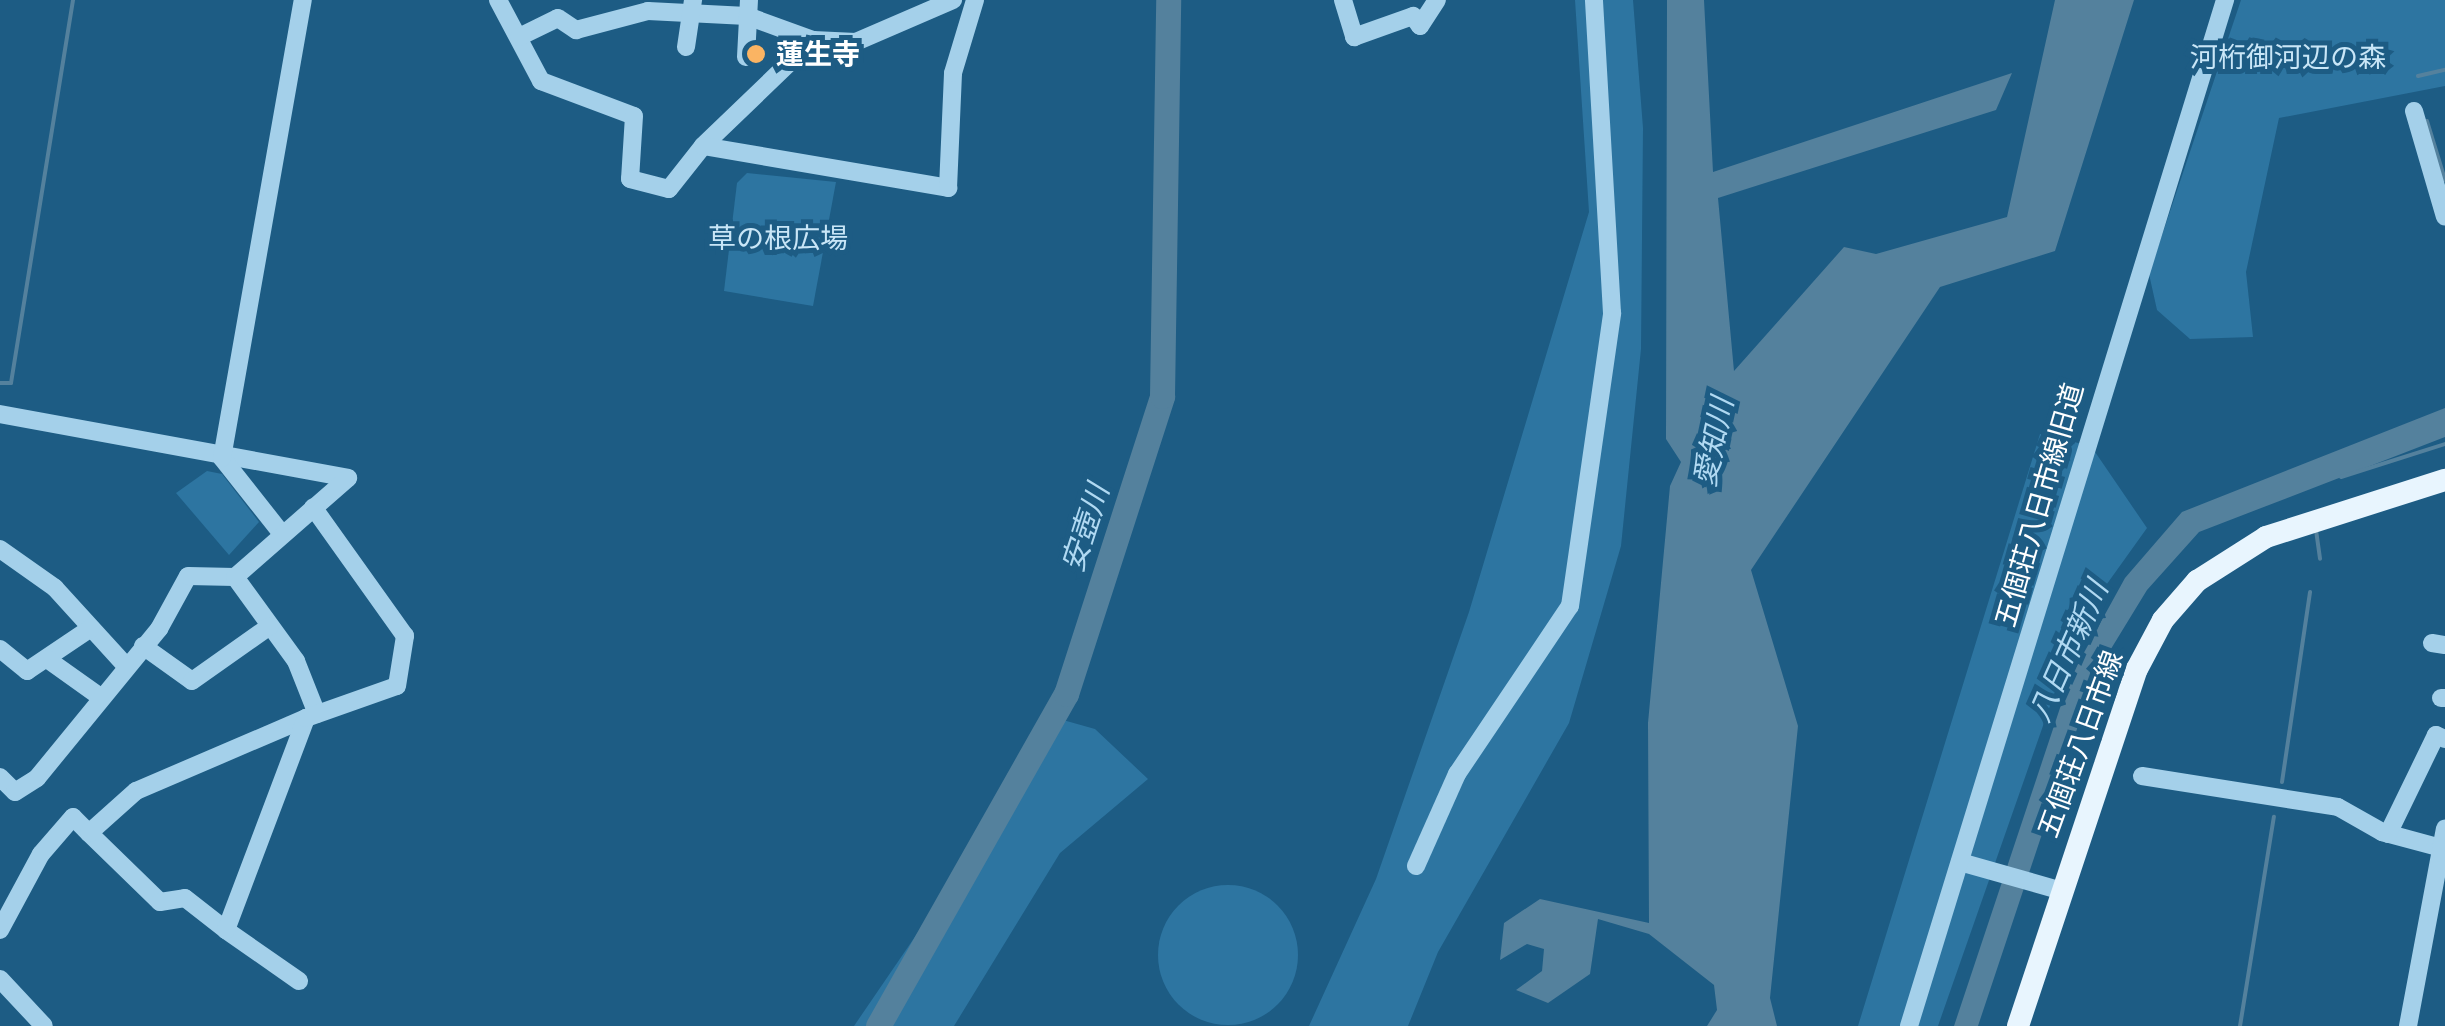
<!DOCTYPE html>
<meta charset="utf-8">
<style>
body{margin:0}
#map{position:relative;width:2445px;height:1026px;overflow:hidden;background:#1d5c84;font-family:Ubuntu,"Noto Sans JP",sans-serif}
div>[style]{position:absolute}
.green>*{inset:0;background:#2d75a1}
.round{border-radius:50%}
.water>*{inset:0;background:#54819d}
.stream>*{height:4px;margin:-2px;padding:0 2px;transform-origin:2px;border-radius:2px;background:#54819d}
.river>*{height:25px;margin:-12.5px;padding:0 12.5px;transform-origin:12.5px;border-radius:12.5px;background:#54819d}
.minor>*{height:18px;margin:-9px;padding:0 9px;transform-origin:9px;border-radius:9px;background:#a4d0ea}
.major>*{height:22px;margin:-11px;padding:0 11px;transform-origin:11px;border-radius:11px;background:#e8f5fe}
.dots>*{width:28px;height:28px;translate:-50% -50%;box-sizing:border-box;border:5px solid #1d5c84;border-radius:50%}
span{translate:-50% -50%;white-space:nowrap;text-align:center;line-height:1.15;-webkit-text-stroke:10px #1d5c84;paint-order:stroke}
.poi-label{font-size:28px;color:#fff;font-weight:700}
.left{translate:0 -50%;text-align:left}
.park-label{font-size:28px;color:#c9e6f7}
.street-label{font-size:28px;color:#fff}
.water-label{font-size:30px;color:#b0d9f2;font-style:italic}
</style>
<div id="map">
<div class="green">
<i style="clip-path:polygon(1575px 0,1633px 0,1643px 128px,1641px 349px,1621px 546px,1569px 723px,1438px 952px,1408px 1026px,1309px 1026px,1376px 879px,1469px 612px,1589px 212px)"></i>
<i style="clip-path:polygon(2241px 0,2445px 0,2445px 86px,2279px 118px,2246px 272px,2253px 337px,2190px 339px,2157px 310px,2149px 274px)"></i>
<i style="clip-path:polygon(747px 173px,836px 182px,813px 306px,724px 291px,737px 183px)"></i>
<i style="clip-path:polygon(2040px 434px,2091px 446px,2147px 528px,2079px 623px,1938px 1026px,1858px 1026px)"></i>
<i style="clip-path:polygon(207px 471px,222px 474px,259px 522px,229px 555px,176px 493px)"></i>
<i style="clip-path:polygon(1063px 720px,1095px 729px,1148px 779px,1060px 853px,954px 1026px,854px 1026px)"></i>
<i class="round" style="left:1158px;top:885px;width:140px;height:140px"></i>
</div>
<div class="water">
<i style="clip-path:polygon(1667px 0,1704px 0,1713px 172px,2012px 73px,1996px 110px,1718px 198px,1734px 371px,1844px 247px,1876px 254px,2007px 217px,2055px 0,2134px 0,2055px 251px,1940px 287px,1751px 570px,1798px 726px,1770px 998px,1777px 1026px,1707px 1026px,1717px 1010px,1714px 985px,1649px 934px,1598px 919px,1590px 974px,1548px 1003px,1516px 990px,1542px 971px,1544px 949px,1527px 944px,1500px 960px,1504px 923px,1540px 899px,1649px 923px,1648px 723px,1670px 486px,1681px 462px,1666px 439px)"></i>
<i style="clip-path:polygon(2445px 408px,2445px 437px,2199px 532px,2147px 590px,2095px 675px,1978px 1026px,1954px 1026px,2070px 678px,2125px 578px,2182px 512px)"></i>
</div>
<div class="stream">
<i style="left:2418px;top:76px;width:28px;rotate:-13deg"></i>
<i style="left:2427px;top:121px;width:62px;rotate:73deg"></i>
<i style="left:0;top:383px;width:11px"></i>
<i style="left:11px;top:383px;width:388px;rotate:-80.8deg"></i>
<i style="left:2341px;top:477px;width:109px;rotate:-17.6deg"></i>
<i style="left:2316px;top:530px;width:29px;rotate:82deg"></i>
<i style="left:2282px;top:782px;width:192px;rotate:-81.6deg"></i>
<i style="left:2240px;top:1026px;width:212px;rotate:-80.8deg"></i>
</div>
<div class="river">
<i style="left:878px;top:1026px;width:382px;rotate:-60.5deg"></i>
<i style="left:1066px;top:694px;width:313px;rotate:-72.1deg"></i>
<i style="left:1162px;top:396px;width:396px;rotate:-89.1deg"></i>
</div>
<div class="minor">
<i style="left:498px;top:0;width:92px;rotate:62deg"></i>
<i style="left:541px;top:81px;width:99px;rotate:20.6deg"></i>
<i style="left:634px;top:116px;width:63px;rotate:93.6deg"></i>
<i style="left:630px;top:179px;width:40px;rotate:14.4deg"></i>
<i style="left:669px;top:189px;width:55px;rotate:-51.7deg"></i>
<i style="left:953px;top:0;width:106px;rotate:156.6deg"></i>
<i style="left:856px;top:42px;width:43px;rotate:-177.3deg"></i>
<i style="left:813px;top:40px;width:153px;rotate:136.1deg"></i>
<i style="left:703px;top:146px;width:249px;rotate:9.7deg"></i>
<i style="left:948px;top:188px;width:115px;rotate:-87.5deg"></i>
<i style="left:953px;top:73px;width:76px;rotate:-73.2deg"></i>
<i style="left:1343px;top:0;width:39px;rotate:73deg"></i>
<i style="left:1354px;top:37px;width:63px;rotate:-19.6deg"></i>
<i style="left:1413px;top:16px;width:12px;rotate:55deg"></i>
<i style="left:1420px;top:26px;width:31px;rotate:-57deg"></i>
<i style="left:519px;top:37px;width:43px;rotate:-26deg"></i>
<i style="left:558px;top:18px;width:22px;rotate:34deg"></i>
<i style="left:576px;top:30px;width:74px;rotate:-14.8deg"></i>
<i style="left:648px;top:11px;width:99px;rotate:2.9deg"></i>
<i style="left:747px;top:16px;width:70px;rotate:20deg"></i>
<i style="left:686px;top:47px;width:48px;rotate:-81.5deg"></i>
<i style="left:746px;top:57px;width:57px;rotate:-87deg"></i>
<i style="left:2414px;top:111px;width:110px;rotate:73.7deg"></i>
<i style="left:0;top:414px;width:354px;rotate:10.4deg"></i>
<i style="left:282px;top:534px;width:97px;rotate:-128.3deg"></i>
<i style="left:222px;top:458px;width:465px;rotate:-80deg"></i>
<i style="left:0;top:549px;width:67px;rotate:35.3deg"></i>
<i style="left:55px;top:588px;width:104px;rotate:47.7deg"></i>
<i style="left:235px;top:577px;width:104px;rotate:54deg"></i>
<i style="left:296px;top:661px;width:57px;rotate:68.4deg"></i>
<i style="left:2432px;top:643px;width:13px;rotate:9deg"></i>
<i style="left:143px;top:646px;width:60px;rotate:35.5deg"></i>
<i style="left:192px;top:681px;width:95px;rotate:-35.2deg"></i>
<i style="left:0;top:649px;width:35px;rotate:39deg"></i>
<i style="left:27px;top:671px;width:77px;rotate:-33.9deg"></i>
<i style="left:47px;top:659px;width:64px;rotate:35.4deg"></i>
<i style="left:2441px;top:698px;width:4px"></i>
<i style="left:2142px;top:776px;width:198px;rotate:9deg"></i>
<i style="left:2338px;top:807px;width:51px;rotate:29.6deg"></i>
<i style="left:2382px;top:832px;width:65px;rotate:15.1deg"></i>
<i style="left:0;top:777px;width:21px;rotate:45deg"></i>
<i style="left:15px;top:792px;width:26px;rotate:-32deg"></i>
<i style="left:37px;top:778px;width:193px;rotate:-50.7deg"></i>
<i style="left:159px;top:629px;width:60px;rotate:-61.3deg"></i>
<i style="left:188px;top:576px;width:47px;rotate:1.2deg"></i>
<i style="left:235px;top:577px;width:150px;rotate:-41.2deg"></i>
<i style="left:89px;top:833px;width:99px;rotate:44.2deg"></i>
<i style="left:160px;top:902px;width:25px;rotate:-9deg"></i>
<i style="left:185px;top:898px;width:52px;rotate:38deg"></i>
<i style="left:2388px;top:834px;width:110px;rotate:-64.1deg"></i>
<i style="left:2436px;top:735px;width:10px;rotate:24deg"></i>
<i style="left:1960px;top:862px;width:103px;rotate:15.8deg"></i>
<i style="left:1416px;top:866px;width:101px;rotate:-66deg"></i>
<i style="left:1457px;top:774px;width:202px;rotate:-56.1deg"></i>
<i style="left:1570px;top:606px;width:296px;rotate:-81.8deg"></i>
<i style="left:1612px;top:313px;width:314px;rotate:-93.3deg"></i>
<i style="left:0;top:930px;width:86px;rotate:-61.7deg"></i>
<i style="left:41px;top:854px;width:49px;rotate:-49.1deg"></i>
<i style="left:73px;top:817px;width:23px;rotate:45deg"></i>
<i style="left:89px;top:833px;width:63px;rotate:-41.8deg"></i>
<i style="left:136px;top:791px;width:185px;rotate:-23.2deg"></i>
<i style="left:0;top:979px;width:64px;rotate:46.9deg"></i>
<i style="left:299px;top:981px;width:89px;rotate:-145.1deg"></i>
<i style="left:226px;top:930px;width:227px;rotate:-69.3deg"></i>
<i style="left:306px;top:718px;width:96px;rotate:-19.4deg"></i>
<i style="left:397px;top:686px;width:51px;rotate:-80.9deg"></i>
<i style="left:405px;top:636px;width:158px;rotate:-125.5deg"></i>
<i style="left:1909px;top:1026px;width:1074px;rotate:-72.88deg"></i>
<i style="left:2408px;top:1026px;width:201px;rotate:-79.4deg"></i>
</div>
<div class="major">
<i style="left:2018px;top:1026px;width:376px;rotate:-71.6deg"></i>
<i style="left:2137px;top:669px;width:55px;rotate:-62deg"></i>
<i style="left:2163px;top:620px;width:52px;rotate:-48.9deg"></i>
<i style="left:2197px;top:581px;width:82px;rotate:-32.5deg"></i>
<i style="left:2266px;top:537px;width:188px;rotate:-17.7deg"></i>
</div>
<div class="dots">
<i style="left:756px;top:54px;background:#fab463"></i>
</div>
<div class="poi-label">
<span class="left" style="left:776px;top:54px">蓮生寺</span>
</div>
<div class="park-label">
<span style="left:2288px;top:57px">河桁御河辺の森</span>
<span style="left:778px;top:238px">草の根広場</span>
</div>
<div class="street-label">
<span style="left:2039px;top:505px;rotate:-74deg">五個荘八日市線旧道</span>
<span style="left:2080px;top:744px;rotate:-70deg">五個荘八日市線</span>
</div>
<div class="water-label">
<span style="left:1713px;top:442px;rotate:-78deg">愛知川</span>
<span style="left:1085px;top:528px;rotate:-72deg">安壺川</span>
<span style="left:2068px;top:651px;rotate:-66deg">八日市新川</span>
</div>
</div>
